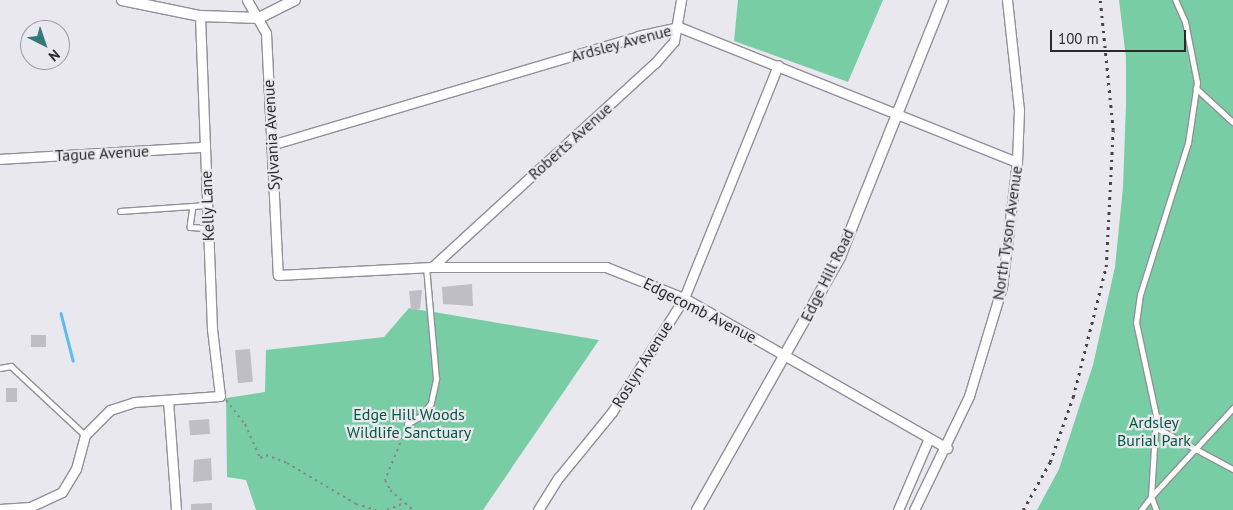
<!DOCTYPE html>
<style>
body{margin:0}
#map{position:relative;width:1233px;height:510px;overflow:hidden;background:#e9e8ef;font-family:"PT Sans",sans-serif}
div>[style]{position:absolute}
.green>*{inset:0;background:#78cda5}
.stream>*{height:2.5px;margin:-1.25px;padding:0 1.25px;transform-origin:1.25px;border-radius:1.25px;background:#5bbdf1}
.building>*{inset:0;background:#bfbec4;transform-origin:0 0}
.path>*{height:2px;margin-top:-1px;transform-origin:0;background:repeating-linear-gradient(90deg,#88878c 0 2.5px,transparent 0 6.5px)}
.roads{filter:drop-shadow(1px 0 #909096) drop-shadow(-1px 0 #909096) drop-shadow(0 1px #909096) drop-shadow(0 -1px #909096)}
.service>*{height:4.5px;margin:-2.25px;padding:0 2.25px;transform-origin:2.25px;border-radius:2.25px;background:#fff}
.minor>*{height:9px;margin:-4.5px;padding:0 4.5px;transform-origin:4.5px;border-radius:4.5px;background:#fff}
.tertiary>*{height:10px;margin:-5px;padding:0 5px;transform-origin:5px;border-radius:5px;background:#fff}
.rail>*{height:2.5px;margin-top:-1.25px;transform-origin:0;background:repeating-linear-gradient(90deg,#444347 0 2.5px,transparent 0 7.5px)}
span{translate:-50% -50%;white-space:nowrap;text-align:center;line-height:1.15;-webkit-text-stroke:4.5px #e9e8ef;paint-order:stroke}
.street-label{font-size:16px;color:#2b2a2d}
.park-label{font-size:16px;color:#00583b}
.north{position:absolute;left:20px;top:20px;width:50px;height:50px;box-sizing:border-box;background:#e9e8ef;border:1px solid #9d9ca1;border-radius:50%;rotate:139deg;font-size:14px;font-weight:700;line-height:20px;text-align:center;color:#2b2a2d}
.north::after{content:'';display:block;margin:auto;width:18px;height:22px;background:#2f797a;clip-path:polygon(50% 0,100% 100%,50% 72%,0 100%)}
.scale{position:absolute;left:1050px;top:30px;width:136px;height:22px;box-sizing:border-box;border:2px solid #2b2a2d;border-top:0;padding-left:6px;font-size:15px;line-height:18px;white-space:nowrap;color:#2b2a2d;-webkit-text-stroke:4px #e9e8ef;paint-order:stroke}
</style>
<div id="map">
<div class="green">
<i style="clip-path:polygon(738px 0,883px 0,848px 82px,734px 41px)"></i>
<i style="clip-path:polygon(1119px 0,1233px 0,1233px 510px,1037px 510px,1059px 469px,1093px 365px,1115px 267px,1123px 187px,1126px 104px,1126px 58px)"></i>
<i style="clip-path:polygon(424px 273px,431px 273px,434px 312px,599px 340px,483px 510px,256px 510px,246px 480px,227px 477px,226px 398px,265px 392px,266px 350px,384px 337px,409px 308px,426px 311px)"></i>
</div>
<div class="stream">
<i style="left:61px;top:313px;width:49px;rotate:75.7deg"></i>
</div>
<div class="building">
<i style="clip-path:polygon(472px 284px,473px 306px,443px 304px,442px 287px)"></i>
<i style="clip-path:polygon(422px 290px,420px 309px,411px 310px,409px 291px)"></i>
<i style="left:31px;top:335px;width:15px;height:12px"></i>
<i style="left:250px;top:349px;width:33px;height:15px;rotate:85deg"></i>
<i style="left:6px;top:388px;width:11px;height:14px"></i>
<i style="left:209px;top:419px;width:15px;height:20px;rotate:86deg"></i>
<i style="clip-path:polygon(211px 458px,212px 480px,193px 482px,194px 460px)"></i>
<i style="clip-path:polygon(212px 503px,212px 510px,191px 510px,191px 504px)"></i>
</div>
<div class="path">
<i style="left:226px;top:400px;width:31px;rotate:52deg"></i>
<i style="left:245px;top:424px;width:37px;rotate:66deg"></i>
<i style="left:260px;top:458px;width:7px;rotate:-27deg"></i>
<i style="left:266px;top:455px;width:22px;rotate:21deg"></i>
<i style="left:287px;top:463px;width:80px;rotate:30.7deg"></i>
<i style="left:356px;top:504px;width:21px;rotate:17deg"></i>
<i style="left:405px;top:431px;width:53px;rotate:112.2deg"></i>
<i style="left:385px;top:480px;width:11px;rotate:63deg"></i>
<i style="left:390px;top:490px;width:30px;rotate:41deg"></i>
<i style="left:387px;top:510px;width:18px;rotate:-22deg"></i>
</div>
<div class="roads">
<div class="service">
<i style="left:1196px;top:88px;width:50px;rotate:42.6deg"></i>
<i style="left:193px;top:206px;width:21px;rotate:98deg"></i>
<i style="left:190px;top:227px;width:18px;rotate:3deg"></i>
<i style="left:120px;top:211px;width:87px;rotate:-3.9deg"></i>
<i style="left:0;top:368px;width:11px;rotate:-10deg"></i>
<i style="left:11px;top:366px;width:101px;rotate:43deg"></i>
<i style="left:407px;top:424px;width:16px;rotate:-30deg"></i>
<i style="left:421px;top:416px;width:16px;rotate:-52deg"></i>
<i style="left:431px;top:403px;width:25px;rotate:-78deg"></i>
<i style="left:436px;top:379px;width:111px;rotate:-95.1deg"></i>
<i style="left:1155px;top:427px;width:89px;rotate:28.3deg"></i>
<i style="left:1141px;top:510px;width:16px;rotate:-52deg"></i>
<i style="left:1151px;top:497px;width:81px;rotate:-86.5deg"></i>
<i style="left:1156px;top:416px;width:95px;rotate:-102.1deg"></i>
<i style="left:1136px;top:323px;width:28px;rotate:-82deg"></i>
<i style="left:1140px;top:295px;width:159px;rotate:-72.5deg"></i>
<i style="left:1188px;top:143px;width:61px;rotate:-81.5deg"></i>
<i style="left:1197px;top:83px;width:62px;rotate:-101.1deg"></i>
<i style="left:1185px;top:22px;width:24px;rotate:-114deg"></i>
<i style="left:1156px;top:510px;width:14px;rotate:-111deg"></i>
<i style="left:1151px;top:497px;width:121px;rotate:-47.3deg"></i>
</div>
<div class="minor">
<i style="left:247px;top:0;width:38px;rotate:60deg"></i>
<i style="left:266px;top:33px;width:242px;rotate:87.2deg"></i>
<i style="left:278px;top:275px;width:154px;rotate:-3deg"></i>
<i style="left:432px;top:267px;width:174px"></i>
<i style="left:606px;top:267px;width:84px;rotate:21.7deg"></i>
<i style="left:684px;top:298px;width:303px;rotate:29.7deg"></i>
<i style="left:271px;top:145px;width:383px;rotate:-16.5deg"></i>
<i style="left:638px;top:36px;width:42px;rotate:-12.4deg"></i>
<i style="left:679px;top:27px;width:364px;rotate:21.8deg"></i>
<i style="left:0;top:159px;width:205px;rotate:-3.4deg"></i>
<i style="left:432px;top:267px;width:302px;rotate:-42.5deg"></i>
<i style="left:655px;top:63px;width:29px;rotate:-49deg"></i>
<i style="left:674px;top:41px;width:42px;rotate:-80.3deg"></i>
<i style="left:168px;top:400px;width:110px;rotate:85.8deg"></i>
<i style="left:0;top:509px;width:30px;rotate:-4deg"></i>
<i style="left:30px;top:507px;width:35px;rotate:-25deg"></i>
<i style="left:62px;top:492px;width:27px;rotate:-59deg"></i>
<i style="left:76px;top:469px;width:35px;rotate:-75deg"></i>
<i style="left:85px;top:435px;width:35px;rotate:-45deg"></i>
<i style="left:110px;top:410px;width:25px;rotate:-18deg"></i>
<i style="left:134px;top:402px;width:86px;rotate:-4deg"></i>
<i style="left:220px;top:396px;width:67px;rotate:-96.8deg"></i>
<i style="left:212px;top:329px;width:313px;rotate:-92.2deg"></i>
<i style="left:538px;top:510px;width:39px;rotate:-58deg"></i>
<i style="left:559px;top:477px;width:84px;rotate:-50.8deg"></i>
<i style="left:612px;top:412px;width:135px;rotate:-57.7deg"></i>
<i style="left:684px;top:298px;width:251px;rotate:-68deg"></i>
<i style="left:898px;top:510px;width:78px;rotate:-66.7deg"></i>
<i style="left:914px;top:510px;width:127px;rotate:-64.2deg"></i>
<i style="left:969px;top:396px;width:114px;rotate:-73.2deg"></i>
<i style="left:1002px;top:287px;width:126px;rotate:-83.2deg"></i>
<i style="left:1017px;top:162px;width:52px;rotate:-87.8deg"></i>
<i style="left:1019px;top:110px;width:111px;rotate:-96.2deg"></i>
</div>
<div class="tertiary">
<i style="left:122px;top:0;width:80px;rotate:11.6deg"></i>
<i style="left:200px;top:16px;width:59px;rotate:1.9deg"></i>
<i style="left:259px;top:18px;width:40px;rotate:-26.6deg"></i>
<i style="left:697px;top:510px;width:291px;rotate:-60.5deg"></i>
<i style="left:840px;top:257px;width:277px;rotate:-68.2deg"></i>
</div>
</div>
<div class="rail">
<i style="left:1023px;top:510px;width:55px;rotate:-60.6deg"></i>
<i style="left:1050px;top:462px;width:69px;rotate:-70.5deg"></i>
<i style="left:1073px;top:397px;width:134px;rotate:-75.8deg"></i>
<i style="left:1106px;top:267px;width:137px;rotate:-87.1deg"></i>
<i style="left:1113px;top:130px;width:131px;rotate:-95.7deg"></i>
</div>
<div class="street-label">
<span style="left:621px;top:43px;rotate:-15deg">Ardsley Avenue</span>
<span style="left:271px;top:135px;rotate:-93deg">Sylvania Avenue</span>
<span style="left:570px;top:141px;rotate:-42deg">Roberts Avenue</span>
<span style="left:102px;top:153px;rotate:-3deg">Tague Avenue</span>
<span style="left:207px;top:206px;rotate:-92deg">Kelly Lane</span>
<span style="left:1007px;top:233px;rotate:-82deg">North Tyson Avenue</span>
<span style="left:827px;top:275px;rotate:-64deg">Edge Hill Road</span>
<span style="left:700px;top:310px;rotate:27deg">Edgecomb Avenue</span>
<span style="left:642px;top:364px;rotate:-58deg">Roslyn Avenue</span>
</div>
<div class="park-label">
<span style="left:409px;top:423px">Edge Hill Woods<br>Wildlife Sanctuary</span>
<span style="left:1154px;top:431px">Ardsley<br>Burial Park</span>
</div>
<div class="north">N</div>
<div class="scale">100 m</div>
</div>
